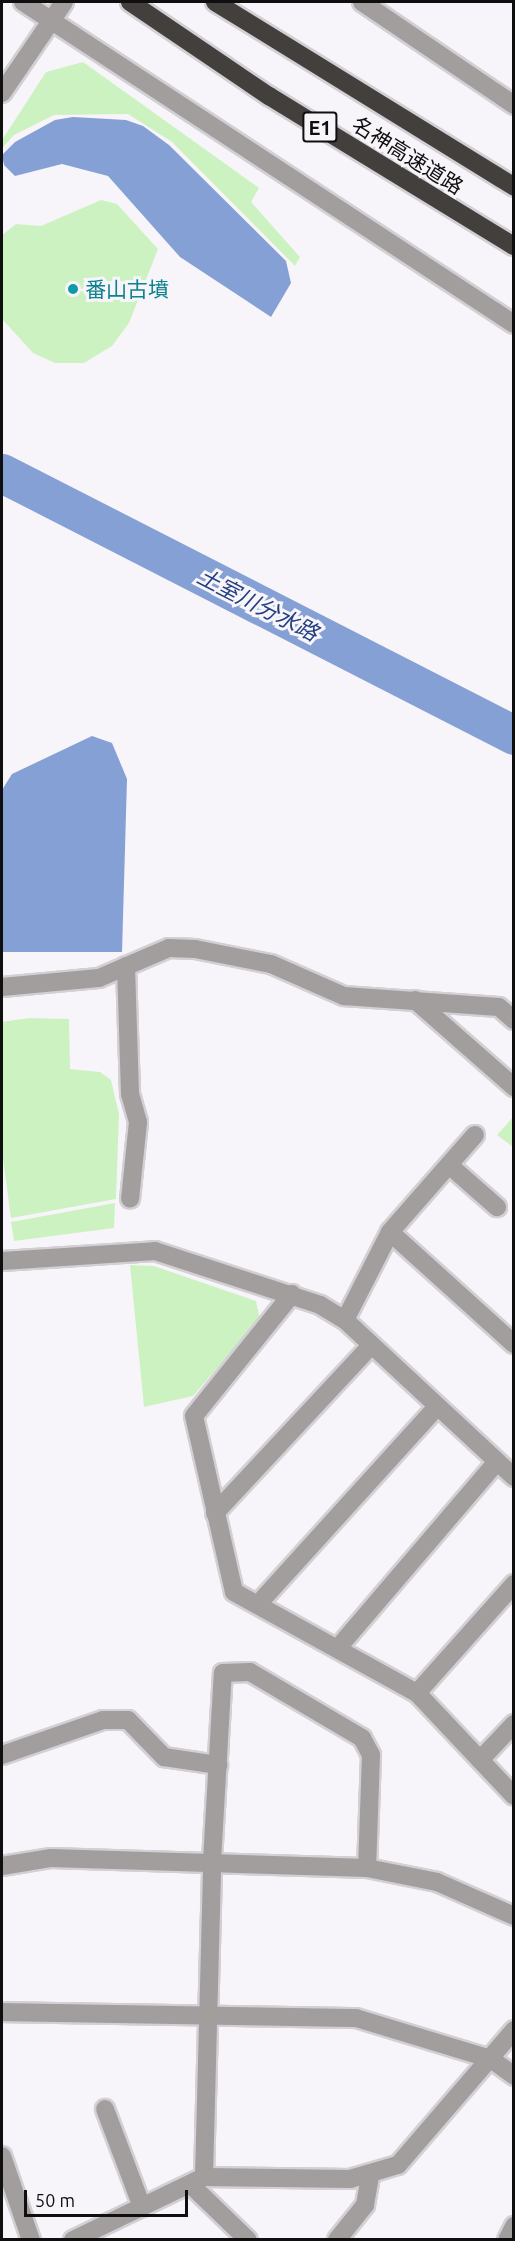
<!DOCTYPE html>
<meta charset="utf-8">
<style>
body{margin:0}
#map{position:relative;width:515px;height:2241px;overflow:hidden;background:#f8f5fa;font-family:Ubuntu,"Noto Sans JP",sans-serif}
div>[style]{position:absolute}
.green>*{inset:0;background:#cdf2c2}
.water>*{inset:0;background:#85a0d4}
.river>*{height:39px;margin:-19.5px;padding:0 19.5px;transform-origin:19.5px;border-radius:19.5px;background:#85a0d4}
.roads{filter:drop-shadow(2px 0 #d3d0d5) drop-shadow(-2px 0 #d3d0d5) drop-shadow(0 2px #d3d0d5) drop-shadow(0 -2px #d3d0d5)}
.minor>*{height:18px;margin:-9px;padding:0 9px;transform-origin:9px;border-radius:9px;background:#a19e9d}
.highway>*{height:18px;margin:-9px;padding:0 9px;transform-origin:9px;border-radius:9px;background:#433f3c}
.dots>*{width:16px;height:16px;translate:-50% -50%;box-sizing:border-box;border:3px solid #f8f5fa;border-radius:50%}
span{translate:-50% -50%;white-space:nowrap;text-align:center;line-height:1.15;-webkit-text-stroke:6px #f8f5fa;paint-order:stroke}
.shield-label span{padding:2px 4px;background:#f8f5fa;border:2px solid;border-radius:4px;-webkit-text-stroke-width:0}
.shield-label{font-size:20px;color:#100f10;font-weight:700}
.street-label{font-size:21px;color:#100f10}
.culture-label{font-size:21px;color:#0d838f}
.left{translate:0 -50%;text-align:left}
.water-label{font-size:22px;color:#234080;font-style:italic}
.frame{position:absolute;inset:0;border:3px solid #100f10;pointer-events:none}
.scale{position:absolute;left:24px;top:2190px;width:164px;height:27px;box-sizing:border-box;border:3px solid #100f10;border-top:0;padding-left:8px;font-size:18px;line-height:21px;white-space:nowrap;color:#100f10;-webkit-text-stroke:4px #f8f5fa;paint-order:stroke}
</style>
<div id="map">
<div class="green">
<i style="clip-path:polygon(83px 62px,259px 188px,251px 202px,300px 257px,295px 266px,172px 142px,128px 114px,54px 115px,14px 135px,2px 148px,2px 140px,46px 72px)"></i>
<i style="clip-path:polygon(101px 200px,117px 204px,158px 249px,129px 323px,112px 346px,84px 363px,55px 363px,33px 353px,2px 319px,2px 235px,16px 224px,41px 226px)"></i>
<i style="clip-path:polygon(29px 1018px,69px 1019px,70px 1069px,100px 1072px,111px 1080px,119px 1114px,116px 1199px,11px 1218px,2px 1152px,2px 1022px)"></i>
<i style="clip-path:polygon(513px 1117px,513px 1147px,497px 1135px)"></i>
<i style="clip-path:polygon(115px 1203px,114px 1228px,14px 1241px,11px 1222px)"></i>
<i style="clip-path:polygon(130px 1265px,154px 1266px,256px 1301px,260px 1319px,193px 1396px,144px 1407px)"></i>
</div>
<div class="water">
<i style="clip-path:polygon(73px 117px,126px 120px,143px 126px,169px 145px,286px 261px,291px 283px,271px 317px,180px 257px,108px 176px,62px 164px,15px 176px,4px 165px,2px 155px,15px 142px,55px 120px)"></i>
<i style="clip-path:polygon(92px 736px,112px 743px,127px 779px,122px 952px,2px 952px,2px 790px,12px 774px)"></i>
</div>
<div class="river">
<i style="left:2px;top:473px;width:575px;rotate:27.1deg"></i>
</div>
<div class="roads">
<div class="minor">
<i style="left:23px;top:2px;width:587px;rotate:33.26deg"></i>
<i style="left:362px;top:2px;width:184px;rotate:34.1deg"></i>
<i style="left:2px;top:93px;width:110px;rotate:-55.7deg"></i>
<i style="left:126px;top:966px;width:128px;rotate:88.2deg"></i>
<i style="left:130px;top:1094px;width:29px;rotate:74deg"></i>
<i style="left:138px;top:1122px;width:77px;rotate:95.9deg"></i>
<i style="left:2px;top:987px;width:97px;rotate:-5.3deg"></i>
<i style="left:99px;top:978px;width:76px;rotate:-23.2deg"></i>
<i style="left:169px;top:948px;width:26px;rotate:2deg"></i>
<i style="left:195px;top:949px;width:77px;rotate:11.2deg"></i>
<i style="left:271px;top:964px;width:80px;rotate:23.7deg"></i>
<i style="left:344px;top:996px;width:155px;rotate:4.1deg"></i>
<i style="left:499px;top:1007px;width:20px;rotate:41deg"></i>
<i style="left:415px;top:1000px;width:132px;rotate:41.3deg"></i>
<i style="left:449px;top:1165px;width:64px;rotate:41.2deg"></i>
<i style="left:390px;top:1232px;width:167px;rotate:42.1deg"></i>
<i style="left:2px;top:1261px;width:153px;rotate:-3.7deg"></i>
<i style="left:155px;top:1251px;width:174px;rotate:18.1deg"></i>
<i style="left:320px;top:1305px;width:29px;rotate:31deg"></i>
<i style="left:345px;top:1320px;width:231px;rotate:42.9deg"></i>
<i style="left:292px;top:1294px;width:156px;rotate:128.8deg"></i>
<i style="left:194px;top:1416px;width:180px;rotate:77.2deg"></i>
<i style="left:234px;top:1592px;width:209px;rotate:28.9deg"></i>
<i style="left:417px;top:1693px;width:141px;rotate:46.7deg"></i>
<i style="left:345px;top:1320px;width:99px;rotate:-62.9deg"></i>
<i style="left:390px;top:1232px;width:129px;rotate:-48.8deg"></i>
<i style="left:215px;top:1513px;width:227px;rotate:-47deg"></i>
<i style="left:260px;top:1602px;width:262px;rotate:-47.8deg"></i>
<i style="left:337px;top:1649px;width:245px;rotate:-49.5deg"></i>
<i style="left:417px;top:1693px;width:146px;rotate:-48.3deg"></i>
<i style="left:2px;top:1755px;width:107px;rotate:-19.1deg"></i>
<i style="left:103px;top:1720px;width:25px"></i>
<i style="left:128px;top:1720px;width:52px;rotate:45.8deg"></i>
<i style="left:164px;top:1757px;width:55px;rotate:8.4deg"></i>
<i style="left:480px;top:1760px;width:50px;rotate:-46.6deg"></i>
<i style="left:2px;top:1866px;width:50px;rotate:-9.3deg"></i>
<i style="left:51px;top:1858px;width:316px;rotate:1.8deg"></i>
<i style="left:367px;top:1868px;width:71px;rotate:11.3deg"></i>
<i style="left:437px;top:1882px;width:84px;rotate:23.8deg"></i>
<i style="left:2px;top:2012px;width:354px;rotate:1deg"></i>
<i style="left:356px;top:2018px;width:141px;rotate:16.9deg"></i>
<i style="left:491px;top:2059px;width:29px;rotate:36deg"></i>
<i style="left:105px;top:2109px;width:105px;rotate:69.3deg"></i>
<i style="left:2px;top:2156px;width:89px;rotate:71deg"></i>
<i style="left:204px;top:2177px;width:316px;rotate:-88.5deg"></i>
<i style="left:212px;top:1861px;width:188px;rotate:-86.7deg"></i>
<i style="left:223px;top:1673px;width:27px;rotate:-2deg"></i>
<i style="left:250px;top:1672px;width:130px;rotate:30.5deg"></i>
<i style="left:362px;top:1738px;width:19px;rotate:62deg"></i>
<i style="left:371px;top:1755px;width:113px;rotate:92deg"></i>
<i style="left:191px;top:2185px;width:79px;rotate:44deg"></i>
<i style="left:73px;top:2240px;width:145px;rotate:-25.7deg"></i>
<i style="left:204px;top:2177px;width:146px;rotate:0.8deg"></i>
<i style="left:350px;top:2179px;width:50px;rotate:-16.3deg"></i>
<i style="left:398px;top:2165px;width:178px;rotate:-49.3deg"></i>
<i style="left:337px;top:2240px;width:45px;rotate:-51.3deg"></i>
<i style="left:365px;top:2205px;width:28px;rotate:-80deg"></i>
<i style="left:507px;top:2240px;width:16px;rotate:-63deg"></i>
</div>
<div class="highway">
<i style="left:130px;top:2px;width:168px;rotate:34.1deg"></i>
<i style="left:269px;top:96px;width:287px;rotate:31.5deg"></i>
<i style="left:215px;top:2px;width:352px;rotate:31.7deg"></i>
</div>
</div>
<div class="dots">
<i style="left:73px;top:289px;background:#0f9aa8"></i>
</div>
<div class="shield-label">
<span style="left:320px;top:127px">E1</span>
</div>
<div class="street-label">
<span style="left:408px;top:155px;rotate:32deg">名神高速道路</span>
</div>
<div class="culture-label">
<span class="left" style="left:85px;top:289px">番山古墳</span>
</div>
<div class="water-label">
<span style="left:258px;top:604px;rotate:27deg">土室川分水路</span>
</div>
<div class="frame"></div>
<div class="scale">50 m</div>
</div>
